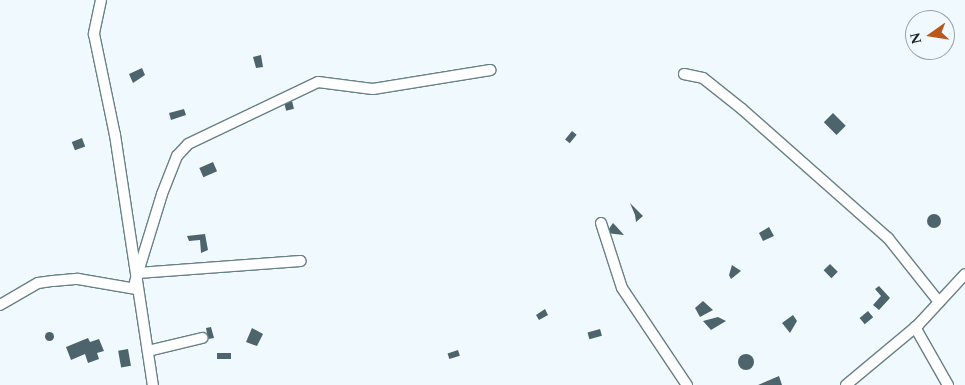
<!DOCTYPE html>
<style>
body{margin:0}
#map{position:relative;width:965px;height:385px;overflow:hidden;background:#f0fafe;font-family:Spectral,serif}
div>[style]{position:absolute}
.building>*{inset:0;background:#4d646c;transform-origin:0 0}
.round{border-radius:50%}
.roads{filter:drop-shadow(1px 0 #688088) drop-shadow(-1px 0 #688088) drop-shadow(0 1px #688088) drop-shadow(0 -1px #688088)}
.minor>*{height:10px;margin:-5px;padding:0 5px;transform-origin:5px;border-radius:5px;background:#fff}
span{translate:-50% -50%;white-space:nowrap;text-align:center;line-height:1.15;-webkit-text-stroke:5px #f0fafe;paint-order:stroke}
.north{position:absolute;left:905px;top:10px;width:50px;height:50px;box-sizing:border-box;background:#f0fafe;border:1px solid #99a3a6;border-radius:50%;rotate:257deg;font-size:14px;font-weight:700;line-height:20px;text-align:center;color:#162023}
.north::after{content:'';display:block;margin:auto;width:18px;height:22px;background:#ba571f;clip-path:polygon(50% 0,100% 100%,50% 72%,0 100%)}
</style>
<div id="map">
<div class="building">
<i style="clip-path:polygon(261px 55px,263px 67px,256px 68px,253px 57px)"></i>
<i style="clip-path:polygon(142px 68px,145px 75px,133px 83px,129px 74px)"></i>
<i style="left:292px;top:101px;width:8px;height:8px;rotate:76deg"></i>
<i style="clip-path:polygon(184px 109px,186px 115px,171px 120px,169px 113px)"></i>
<i style="left:833px;top:113px;width:18px;height:13px;rotate:45deg"></i>
<i style="left:572px;top:131px;width:6px;height:11px;rotate:39deg"></i>
<i style="left:82px;top:138px;width:9px;height:11px;rotate:69deg"></i>
<i style="left:213px;top:162px;width:10px;height:15px;rotate:66deg"></i>
<i style="clip-path:polygon(630px 203px,643px 216px,636px 222px,635px 215px)"></i>
<i class="round" style="left:927px;top:214px;width:14px;height:14px"></i>
<i style="clip-path:polygon(613px 223px,615px 225px,624px 235px,606px 233px)"></i>
<i style="clip-path:polygon(769px 227px,774px 236px,763px 241px,759px 233px)"></i>
<i style="clip-path:polygon(205px 234px,208px 250px,201px 253px,200px 240px,189px 241px,187px 236px)"></i>
<i style="left:830px;top:264px;width:11px;height:9px;rotate:45deg"></i>
<i style="clip-path:polygon(732px 265px,741px 271px,731px 279px,729px 275px)"></i>
<i style="clip-path:polygon(879px 286px,890px 298px,879px 310px,873px 305px,881px 296px,875px 289px)"></i>
<i style="clip-path:polygon(703px 301px,713px 310px,700px 317px,695px 308px)"></i>
<i style="clip-path:polygon(545px 309px,548px 315px,539px 320px,536px 315px)"></i>
<i style="left:868px;top:311px;width:8px;height:11px;rotate:50deg"></i>
<i style="clip-path:polygon(793px 315px,797px 321px,790px 333px,782px 323px)"></i>
<i style="clip-path:polygon(718px 317px,726px 321px,711px 330px,703px 321px)"></i>
<i style="clip-path:polygon(211px 327px,214px 338px,208px 339px,206px 328px)"></i>
<i style="clip-path:polygon(252px 328px,263px 334px,257px 346px,246px 342px)"></i>
<i style="left:600px;top:329px;width:7px;height:13px;rotate:74deg"></i>
<i class="round" style="left:44.5px;top:331.5px;width:9px;height:9px"></i>
<i style="clip-path:polygon(88px 338px,90px 342px,99px 339px,104px 351px,97px 353px,99px 359px,88px 363px,85px 354px,71px 360px,66px 347px)"></i>
<i style="left:128px;top:349px;width:17px;height:10px;rotate:80deg"></i>
<i style="left:458px;top:350px;width:6px;height:11px;rotate:72deg"></i>
<i style="left:217px;top:353px;width:14px;height:6px"></i>
<i class="round" style="left:738px;top:354px;width:16px;height:16px"></i>
<i style="clip-path:polygon(779px 376px,782px 385px,758px 385px)"></i>
</div>
<div class="roads">
<div class="minor">
<i style="left:101px;top:0;width:35px;rotate:102deg"></i>
<i style="left:94px;top:34px;width:103px;rotate:78.3deg"></i>
<i style="left:115px;top:135px;width:253px;rotate:81.4deg"></i>
<i style="left:684px;top:74px;width:19px;rotate:12deg"></i>
<i style="left:703px;top:78px;width:50px;rotate:38.5deg"></i>
<i style="left:742px;top:109px;width:195px;rotate:41.5deg"></i>
<i style="left:888px;top:238px;width:82px;rotate:51.4deg"></i>
<i style="left:601px;top:223px;width:68px;rotate:72.1deg"></i>
<i style="left:622px;top:288px;width:117px;rotate:56.2deg"></i>
<i style="left:138px;top:273px;width:163px;rotate:-4.2deg"></i>
<i style="left:135px;top:282px;width:92px;rotate:-72.9deg"></i>
<i style="left:162px;top:194px;width:41px;rotate:-68.5deg"></i>
<i style="left:177px;top:156px;width:16px;rotate:-47deg"></i>
<i style="left:188px;top:144px;width:144px;rotate:-25.5deg"></i>
<i style="left:318px;top:82px;width:55px;rotate:7.3deg"></i>
<i style="left:373px;top:89px;width:119px;rotate:-9.2deg"></i>
<i style="left:0;top:305px;width:44px;rotate:-30.1deg"></i>
<i style="left:38px;top:283px;width:15px;rotate:-8deg"></i>
<i style="left:53px;top:281px;width:25px;rotate:-5deg"></i>
<i style="left:78px;top:279px;width:59px;rotate:9.8deg"></i>
<i style="left:915px;top:327px;width:67px;rotate:60.4deg"></i>
<i style="left:148px;top:351px;width:56px;rotate:-13.5deg"></i>
<i style="left:846px;top:385px;width:94px;rotate:-39.8deg"></i>
<i style="left:918px;top:325px;width:69px;rotate:-47.3deg"></i>
</div>
</div>
<div class="north">N</div>
</div>
